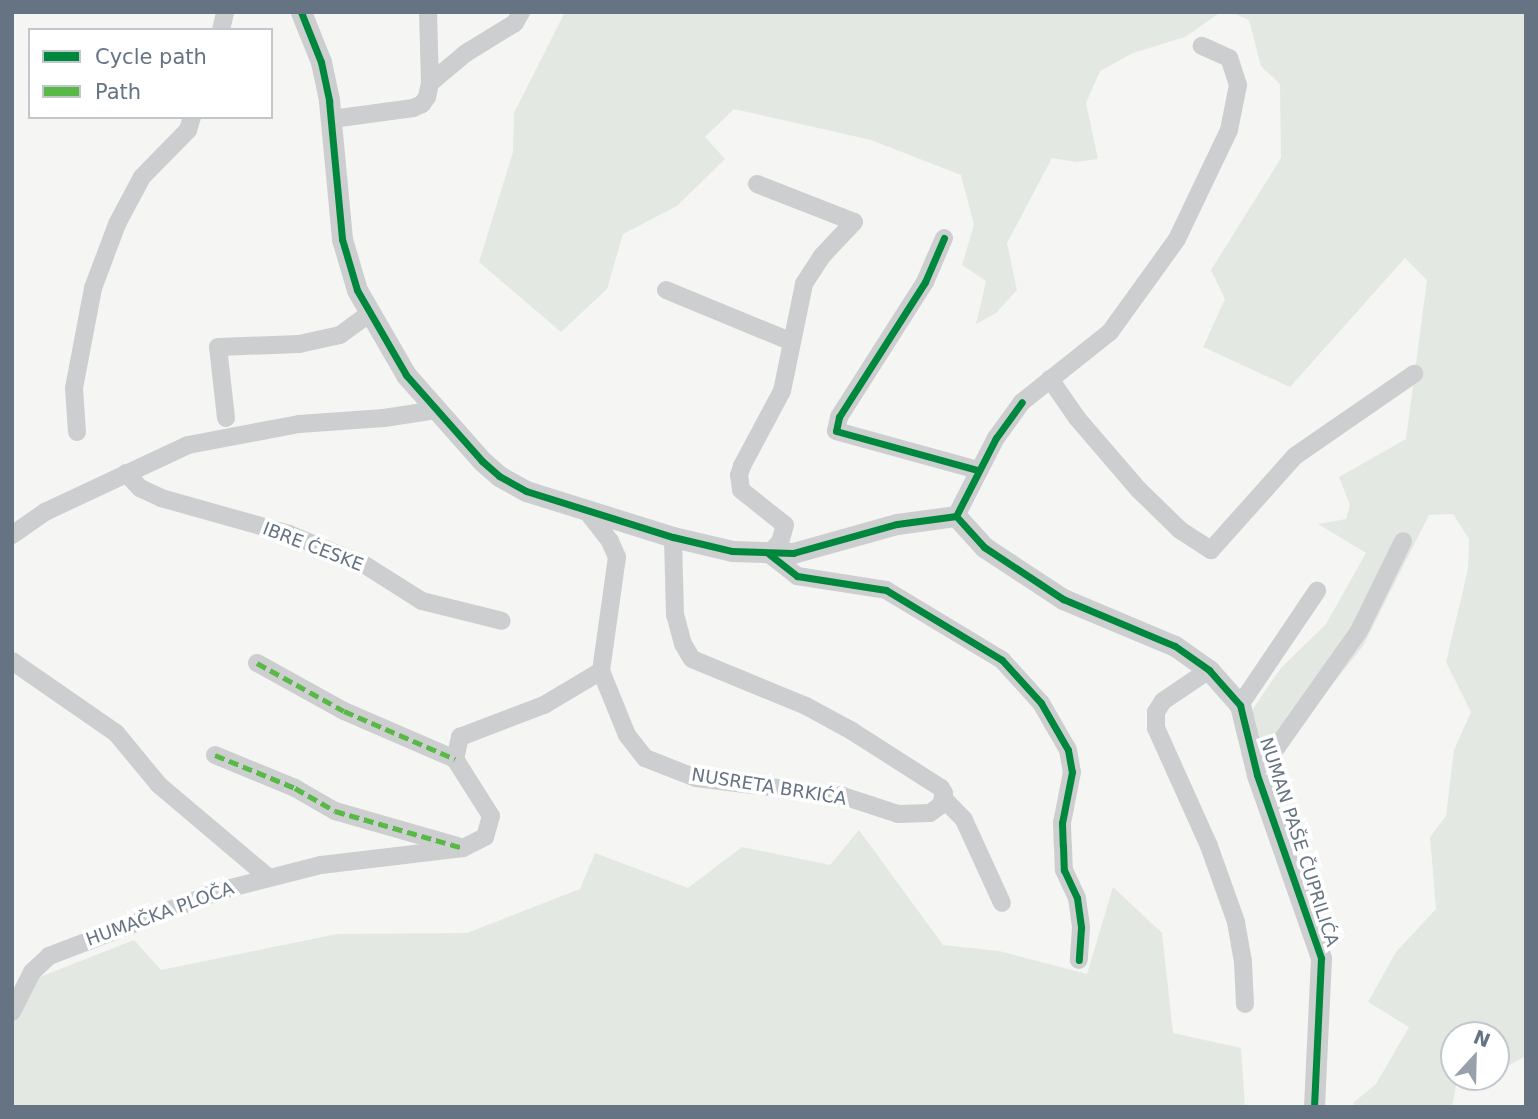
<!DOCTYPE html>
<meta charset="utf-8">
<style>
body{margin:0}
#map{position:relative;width:1538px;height:1119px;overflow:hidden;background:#f5f5f4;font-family:"DejaVu Sans",sans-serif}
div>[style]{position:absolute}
.green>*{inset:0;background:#e4e8e2}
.minor>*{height:18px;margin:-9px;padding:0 9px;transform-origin:9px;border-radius:9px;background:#cdcecf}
.tertiary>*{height:21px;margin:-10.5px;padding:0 10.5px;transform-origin:10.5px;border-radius:10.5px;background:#cdcecf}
.quiet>*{height:5px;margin-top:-2.5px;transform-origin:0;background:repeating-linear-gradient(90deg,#58b947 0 10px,transparent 0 15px)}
.cycleway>*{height:7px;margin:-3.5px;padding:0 3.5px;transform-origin:3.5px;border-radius:3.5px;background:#00873e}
span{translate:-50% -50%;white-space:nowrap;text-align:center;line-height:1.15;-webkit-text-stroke:7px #fff;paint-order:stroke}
.street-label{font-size:18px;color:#667383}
.frame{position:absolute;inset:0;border:14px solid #667383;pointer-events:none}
.legend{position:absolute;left:28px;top:28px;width:245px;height:91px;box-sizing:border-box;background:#fff;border:2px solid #c2c7cd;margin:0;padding:9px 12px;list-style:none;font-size:21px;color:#667383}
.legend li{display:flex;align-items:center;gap:14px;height:35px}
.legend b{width:35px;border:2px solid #c2c7cd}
.north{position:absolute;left:1440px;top:1021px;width:70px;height:70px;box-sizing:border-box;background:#fff;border:2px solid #c2c7cd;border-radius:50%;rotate:22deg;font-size:19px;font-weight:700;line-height:28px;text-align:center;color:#667383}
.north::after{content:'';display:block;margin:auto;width:24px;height:32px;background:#98a0ab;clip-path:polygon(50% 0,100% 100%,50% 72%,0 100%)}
</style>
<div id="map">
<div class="green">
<i style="clip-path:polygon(565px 12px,1221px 12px,1185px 37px,1133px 53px,1100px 71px,1086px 103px,1098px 159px,1076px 162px,1052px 158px,1007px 243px,1017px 290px,996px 313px,976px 324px,986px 281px,962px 265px,974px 225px,961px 175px,871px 140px,734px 109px,705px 137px,725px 159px,677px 206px,623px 234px,607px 289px,561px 332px,479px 262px,513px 152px,514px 113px)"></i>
<i style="clip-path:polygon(1230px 12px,1526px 12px,1526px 1056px,1504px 1068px,1496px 1068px,1496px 1035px,1454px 1035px,1454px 1077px,1461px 1077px,1457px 1080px,1452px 1107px,1358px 1107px,1353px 1103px,1376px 1084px,1409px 1027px,1368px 1002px,1396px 952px,1436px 909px,1430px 837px,1446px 816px,1454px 750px,1471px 712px,1446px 662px,1468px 569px,1469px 539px,1453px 514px,1429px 515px,1363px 646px,1263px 771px,1248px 716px,1281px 668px,1326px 624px,1366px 553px,1318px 524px,1346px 519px,1350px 505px,1339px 477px,1406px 439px,1427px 280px,1405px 258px,1290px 387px,1203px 347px,1225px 299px,1211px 270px,1281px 158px,1280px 84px,1261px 66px,1249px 20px)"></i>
<i style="clip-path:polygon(859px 830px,943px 945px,999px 951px,1087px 974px,1113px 887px,1162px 933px,1173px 1033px,1241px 1048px,1245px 1107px,12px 1107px,12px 1020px,32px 980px,134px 940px,161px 970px,337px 934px,467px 933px,580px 889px,595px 853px,688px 888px,742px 847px,830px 865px)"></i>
</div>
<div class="minor">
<i style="left:221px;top:30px;width:18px;rotate:-77deg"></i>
<i style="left:430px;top:83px;width:47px;rotate:-39.8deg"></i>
<i style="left:466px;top:53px;width:57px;rotate:-31.5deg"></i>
<i style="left:515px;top:23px;width:13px;rotate:-61deg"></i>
<i style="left:332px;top:119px;width:82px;rotate:-7.7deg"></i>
<i style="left:413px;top:108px;width:10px;rotate:-24deg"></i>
<i style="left:422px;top:104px;width:9px;rotate:-54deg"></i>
<i style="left:427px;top:97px;width:14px;rotate:-78deg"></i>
<i style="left:430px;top:83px;width:71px;rotate:-91.6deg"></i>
<i style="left:757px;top:184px;width:104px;rotate:21.4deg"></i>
<i style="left:854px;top:222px;width:47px;rotate:133.3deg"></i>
<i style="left:822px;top:256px;width:33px;rotate:123deg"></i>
<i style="left:804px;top:284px;width:109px;rotate:101.6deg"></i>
<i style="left:782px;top:391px;width:85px;rotate:118.1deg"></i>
<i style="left:742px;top:466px;width:9px;rotate:108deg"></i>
<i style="left:739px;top:475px;width:15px;rotate:82deg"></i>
<i style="left:741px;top:490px;width:56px;rotate:38.5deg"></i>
<i style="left:785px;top:525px;width:18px;rotate:106deg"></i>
<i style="left:780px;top:542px;width:16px;rotate:133deg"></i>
<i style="left:769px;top:554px;width:36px;rotate:38deg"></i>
<i style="left:797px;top:576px;width:90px;rotate:8.9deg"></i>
<i style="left:886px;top:590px;width:135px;rotate:31.1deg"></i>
<i style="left:1002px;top:660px;width:58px;rotate:47.8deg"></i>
<i style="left:1041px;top:703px;width:54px;rotate:60.1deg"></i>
<i style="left:1068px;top:750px;width:22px;rotate:80deg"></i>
<i style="left:1072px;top:772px;width:52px;rotate:101.1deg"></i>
<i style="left:1062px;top:823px;width:23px;rotate:88deg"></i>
<i style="left:1063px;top:846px;width:24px;rotate:88deg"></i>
<i style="left:1064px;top:870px;width:31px;rotate:65deg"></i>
<i style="left:1077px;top:898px;width:30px;rotate:82deg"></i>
<i style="left:1081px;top:928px;width:32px;rotate:94deg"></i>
<i style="left:944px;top:238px;width:48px;rotate:113.4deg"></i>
<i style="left:925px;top:282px;width:160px;rotate:122.5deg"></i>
<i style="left:839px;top:417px;width:14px;rotate:102deg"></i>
<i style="left:836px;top:431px;width:147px;rotate:15.4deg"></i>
<i style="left:666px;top:290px;width:136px;rotate:22.4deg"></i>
<i style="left:1050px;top:379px;width:47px;rotate:55.3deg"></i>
<i style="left:1077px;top:418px;width:95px;rotate:49.3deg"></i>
<i style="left:1139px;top:490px;width:57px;rotate:44.3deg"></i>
<i style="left:1180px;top:530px;width:37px;rotate:33deg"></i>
<i style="left:1211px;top:550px;width:126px;rotate:-48.2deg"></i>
<i style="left:1295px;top:456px;width:145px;rotate:-34.6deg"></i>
<i style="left:226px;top:418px;width:71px;rotate:-96.4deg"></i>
<i style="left:218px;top:347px;width:81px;rotate:-2.1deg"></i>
<i style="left:299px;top:344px;width:42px;rotate:-12.4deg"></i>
<i style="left:340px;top:335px;width:36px;rotate:-36deg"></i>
<i style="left:77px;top:432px;width:44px;rotate:-93.9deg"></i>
<i style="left:74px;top:388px;width:102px;rotate:-79.2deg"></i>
<i style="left:93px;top:288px;width:68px;rotate:-69.4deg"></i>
<i style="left:117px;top:224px;width:53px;rotate:-62deg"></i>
<i style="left:142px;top:177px;width:66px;rotate:-45.6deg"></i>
<i style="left:188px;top:130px;width:14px;rotate:-73deg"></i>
<i style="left:126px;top:473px;width:21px;rotate:47deg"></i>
<i style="left:140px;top:488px;width:23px;rotate:25deg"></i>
<i style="left:161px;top:498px;width:133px;rotate:15.7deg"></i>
<i style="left:289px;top:534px;width:82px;rotate:22.2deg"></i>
<i style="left:365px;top:565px;width:67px;rotate:32.3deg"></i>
<i style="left:422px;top:601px;width:82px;rotate:14deg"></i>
<i style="left:956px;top:516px;width:88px;rotate:-62.9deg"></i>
<i style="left:996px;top:438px;width:44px;rotate:-54.2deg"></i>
<i style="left:1022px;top:402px;width:112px;rotate:-38.5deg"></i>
<i style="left:1110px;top:332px;width:115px;rotate:-54.2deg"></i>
<i style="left:1177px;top:239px;width:121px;rotate:-64.5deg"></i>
<i style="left:1229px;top:130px;width:46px;rotate:-78.7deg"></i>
<i style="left:1238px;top:85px;width:28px;rotate:-108deg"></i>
<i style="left:1229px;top:58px;width:30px;rotate:-156deg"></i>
<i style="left:12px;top:535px;width:40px;rotate:-34.9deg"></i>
<i style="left:45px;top:512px;width:158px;rotate:-25.1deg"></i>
<i style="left:188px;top:445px;width:113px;rotate:-10.7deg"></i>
<i style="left:299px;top:424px;width:85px;rotate:-4deg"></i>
<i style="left:384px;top:418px;width:53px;rotate:-8.7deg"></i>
<i style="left:12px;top:661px;width:126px;rotate:34.7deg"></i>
<i style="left:116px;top:733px;width:67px;rotate:50.4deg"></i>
<i style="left:159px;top:785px;width:144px;rotate:40.2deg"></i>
<i style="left:257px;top:663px;width:99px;rotate:28.9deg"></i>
<i style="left:344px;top:711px;width:121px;rotate:23.4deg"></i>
<i style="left:1209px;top:670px;width:55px;rotate:146deg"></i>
<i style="left:1163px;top:701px;width:13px;rotate:122deg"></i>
<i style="left:1156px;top:712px;width:16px;rotate:90deg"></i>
<i style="left:1156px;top:728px;width:129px;rotate:65.8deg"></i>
<i style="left:1209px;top:846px;width:81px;rotate:70.4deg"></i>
<i style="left:1236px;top:922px;width:41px;rotate:80.1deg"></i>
<i style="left:1243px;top:962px;width:42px;rotate:87.3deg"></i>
<i style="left:601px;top:671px;width:69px;rotate:67.9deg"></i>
<i style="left:627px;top:735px;width:29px;rotate:52deg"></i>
<i style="left:645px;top:758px;width:55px;rotate:21.4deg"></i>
<i style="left:696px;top:778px;width:148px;rotate:7deg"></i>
<i style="left:843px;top:796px;width:58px;rotate:18.1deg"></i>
<i style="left:898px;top:814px;width:32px;rotate:-2deg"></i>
<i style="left:930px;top:813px;width:14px;rotate:-36deg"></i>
<i style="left:941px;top:805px;width:12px;rotate:-76deg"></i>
<i style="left:944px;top:793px;width:6px;rotate:-121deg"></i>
<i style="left:941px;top:788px;width:106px;rotate:-147.4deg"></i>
<i style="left:852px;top:731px;width:52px;rotate:-151.5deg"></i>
<i style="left:806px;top:706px;width:123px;rotate:-157.6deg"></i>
<i style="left:692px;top:659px;width:17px;rotate:-121deg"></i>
<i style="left:683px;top:644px;width:30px;rotate:-105deg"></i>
<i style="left:675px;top:615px;width:78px;rotate:-91.5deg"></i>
<i style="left:1240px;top:705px;width:138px;rotate:-56deg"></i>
<i style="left:215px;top:755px;width:87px;rotate:22.4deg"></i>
<i style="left:295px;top:788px;width:46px;rotate:29.9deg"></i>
<i style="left:335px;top:811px;width:127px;rotate:16deg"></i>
<i style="left:1257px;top:775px;width:176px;rotate:-54.7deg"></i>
<i style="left:1359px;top:631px;width:100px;rotate:-63.9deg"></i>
<i style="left:944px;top:799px;width:29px;rotate:46deg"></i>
<i style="left:964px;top:820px;width:91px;rotate:65.4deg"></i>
<i style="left:12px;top:1012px;width:45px;rotate:-63.4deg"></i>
<i style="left:32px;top:972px;width:23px;rotate:-43deg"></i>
<i style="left:49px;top:956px;width:182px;rotate:-20.9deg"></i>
<i style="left:219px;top:891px;width:105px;rotate:-14.3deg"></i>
<i style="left:321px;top:865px;width:143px;rotate:-6.8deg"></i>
<i style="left:463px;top:848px;width:25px;rotate:-27deg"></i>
<i style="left:485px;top:837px;width:22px;rotate:-74deg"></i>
<i style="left:491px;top:816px;width:67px;rotate:-122.3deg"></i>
<i style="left:455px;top:759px;width:23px;rotate:-77deg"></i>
<i style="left:460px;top:737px;width:90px;rotate:-20.9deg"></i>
<i style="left:544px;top:705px;width:66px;rotate:-30.8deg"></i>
<i style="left:601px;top:671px;width:115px;rotate:-82deg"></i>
<i style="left:617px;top:557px;width:17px;rotate:-114deg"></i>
<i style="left:610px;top:541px;width:39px;rotate:-128deg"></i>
</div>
<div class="tertiary">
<i style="left:301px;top:12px;width:54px;rotate:68.2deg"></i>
<i style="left:321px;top:62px;width:40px;rotate:78deg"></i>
<i style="left:329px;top:101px;width:139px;rotate:84.6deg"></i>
<i style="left:342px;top:239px;width:53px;rotate:73.6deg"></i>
<i style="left:357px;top:290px;width:98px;rotate:60deg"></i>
<i style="left:406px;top:375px;width:115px;rotate:48.5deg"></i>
<i style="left:482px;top:461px;width:23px;rotate:41deg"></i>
<i style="left:499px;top:476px;width:31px;rotate:29deg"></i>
<i style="left:526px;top:491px;width:154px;rotate:17.4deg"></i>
<i style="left:673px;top:537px;width:61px;rotate:13.3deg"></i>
<i style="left:732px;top:551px;width:61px;rotate:1.9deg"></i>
<i style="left:793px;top:553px;width:108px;rotate:-15.6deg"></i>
<i style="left:897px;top:524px;width:60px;rotate:-7.7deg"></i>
<i style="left:956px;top:516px;width:42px;rotate:47.9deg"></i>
<i style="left:984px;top:547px;width:95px;rotate:33.4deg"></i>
<i style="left:1063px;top:599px;width:121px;rotate:22.8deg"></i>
<i style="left:1175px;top:646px;width:42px;rotate:35.2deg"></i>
<i style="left:1209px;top:670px;width:47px;rotate:48.5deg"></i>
<i style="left:1240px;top:705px;width:72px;rotate:76.3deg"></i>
<i style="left:1257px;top:775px;width:194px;rotate:70.7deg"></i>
<i style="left:1321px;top:958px;width:149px;rotate:92.7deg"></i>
</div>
<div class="quiet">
<i style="left:257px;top:663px;width:99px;rotate:28.9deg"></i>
<i style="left:344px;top:711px;width:121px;rotate:23.4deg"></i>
<i style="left:215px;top:755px;width:87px;rotate:22.4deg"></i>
<i style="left:295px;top:788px;width:46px;rotate:29.9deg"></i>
<i style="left:335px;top:811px;width:133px;rotate:16.1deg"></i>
</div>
<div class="cycleway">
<i style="left:301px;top:12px;width:54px;rotate:68.2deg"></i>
<i style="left:321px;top:62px;width:40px;rotate:78deg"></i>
<i style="left:329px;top:101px;width:139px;rotate:84.6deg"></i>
<i style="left:342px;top:239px;width:53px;rotate:73.6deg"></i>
<i style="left:357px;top:290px;width:98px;rotate:60deg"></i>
<i style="left:406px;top:375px;width:115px;rotate:48.5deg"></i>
<i style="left:482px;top:461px;width:23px;rotate:41deg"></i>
<i style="left:499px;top:476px;width:31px;rotate:29deg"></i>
<i style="left:526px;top:491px;width:154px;rotate:17.4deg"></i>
<i style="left:673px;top:537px;width:61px;rotate:13.3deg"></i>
<i style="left:732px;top:551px;width:61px;rotate:1.9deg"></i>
<i style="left:793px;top:553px;width:108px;rotate:-15.6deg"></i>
<i style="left:897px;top:524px;width:60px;rotate:-7.7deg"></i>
<i style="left:944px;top:238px;width:48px;rotate:113.4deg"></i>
<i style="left:925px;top:282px;width:160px;rotate:122.5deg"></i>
<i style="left:839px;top:417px;width:14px;rotate:102deg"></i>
<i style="left:836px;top:431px;width:147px;rotate:15.4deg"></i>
<i style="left:956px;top:516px;width:42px;rotate:47.9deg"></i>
<i style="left:984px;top:547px;width:95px;rotate:33.4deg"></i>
<i style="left:1063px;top:599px;width:121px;rotate:22.8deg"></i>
<i style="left:1175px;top:646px;width:42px;rotate:35.2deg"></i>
<i style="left:1209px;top:670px;width:47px;rotate:48.5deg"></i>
<i style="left:1240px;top:705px;width:72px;rotate:76.3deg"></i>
<i style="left:1257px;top:775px;width:194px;rotate:70.7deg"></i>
<i style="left:1321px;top:958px;width:149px;rotate:92.7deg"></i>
<i style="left:956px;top:516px;width:88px;rotate:-62.9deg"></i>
<i style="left:996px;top:438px;width:44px;rotate:-54.2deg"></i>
<i style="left:769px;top:554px;width:36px;rotate:38deg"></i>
<i style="left:797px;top:576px;width:90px;rotate:8.9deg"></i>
<i style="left:886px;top:590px;width:135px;rotate:31.1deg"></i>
<i style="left:1002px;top:660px;width:58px;rotate:47.8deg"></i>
<i style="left:1041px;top:703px;width:54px;rotate:60.1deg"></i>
<i style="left:1068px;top:750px;width:22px;rotate:80deg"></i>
<i style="left:1072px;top:772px;width:52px;rotate:101.1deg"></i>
<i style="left:1062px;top:823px;width:23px;rotate:88deg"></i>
<i style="left:1063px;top:846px;width:24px;rotate:88deg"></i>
<i style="left:1064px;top:870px;width:31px;rotate:65deg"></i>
<i style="left:1077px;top:898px;width:30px;rotate:82deg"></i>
<i style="left:1081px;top:928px;width:32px;rotate:94deg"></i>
</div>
<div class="street-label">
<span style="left:313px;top:547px;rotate:21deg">IBRE ĆESKE</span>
<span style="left:769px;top:787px;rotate:9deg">NUSRETA BRKIĆA</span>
<span style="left:1299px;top:842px;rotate:72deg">NUMAN PAŠE ČUPRILIĆA</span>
<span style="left:160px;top:914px;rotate:-20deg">HUMAČKA PLOČA</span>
</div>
<div class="frame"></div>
<ul class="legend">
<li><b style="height:9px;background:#00873e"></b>Cycle path</li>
<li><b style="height:9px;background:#58b947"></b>Path</li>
</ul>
<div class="north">N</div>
</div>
